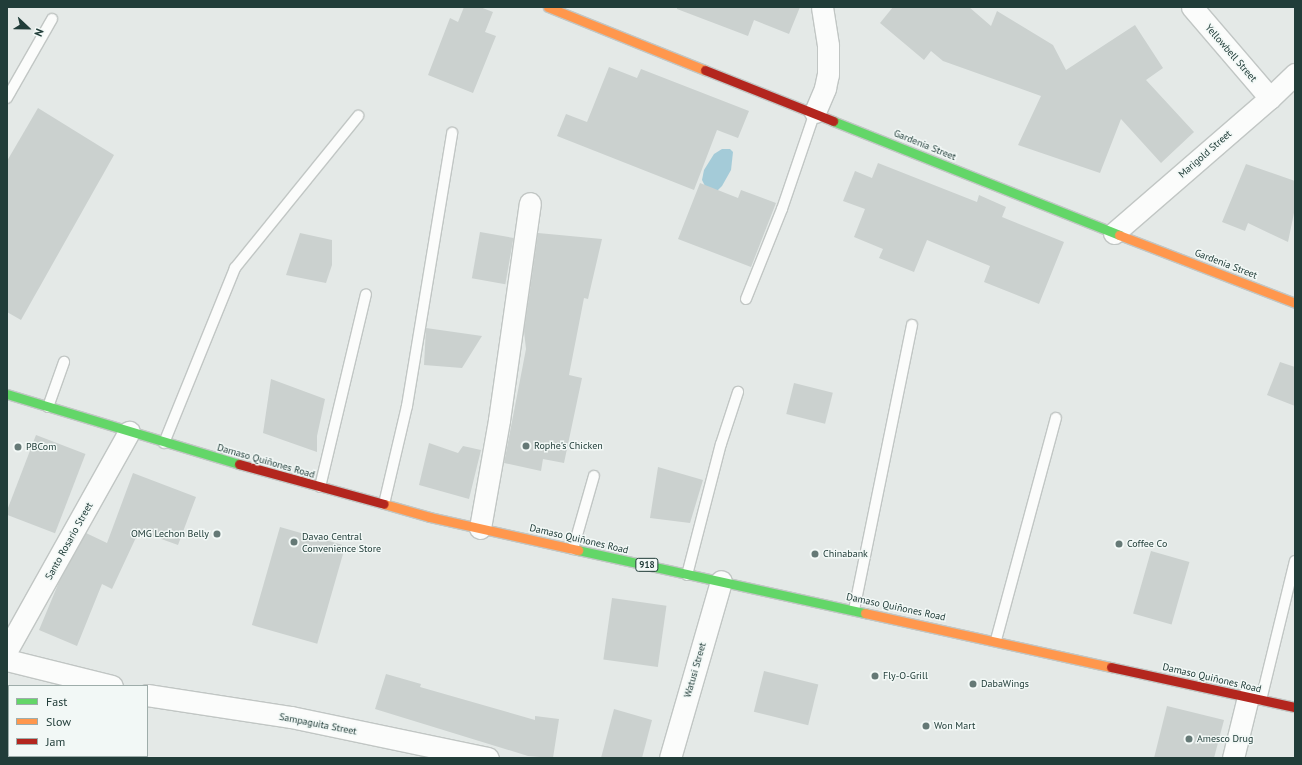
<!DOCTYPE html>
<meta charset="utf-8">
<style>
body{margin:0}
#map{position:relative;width:1302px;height:765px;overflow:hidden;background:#e4e9e7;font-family:"PT Sans",sans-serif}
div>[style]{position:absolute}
.water>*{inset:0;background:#a4cbd8}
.building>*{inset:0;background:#cbd1cf;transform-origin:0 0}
.roads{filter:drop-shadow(1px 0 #c1c6c4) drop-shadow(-1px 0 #c1c6c4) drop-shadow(0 1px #c1c6c4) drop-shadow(0 -1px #c1c6c4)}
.lane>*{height:10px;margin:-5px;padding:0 5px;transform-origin:5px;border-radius:5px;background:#fbfcfb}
.street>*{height:21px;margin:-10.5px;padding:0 10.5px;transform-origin:10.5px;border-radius:10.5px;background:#fbfcfb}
.fast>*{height:9px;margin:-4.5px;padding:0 4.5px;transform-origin:4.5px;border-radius:4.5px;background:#63d668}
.slow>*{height:9px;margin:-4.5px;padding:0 4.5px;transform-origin:4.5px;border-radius:4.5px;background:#ff974d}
.jam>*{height:9px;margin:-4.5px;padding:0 4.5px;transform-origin:4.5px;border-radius:4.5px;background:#b3261e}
.dots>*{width:11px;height:11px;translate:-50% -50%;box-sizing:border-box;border:2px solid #f2f8f6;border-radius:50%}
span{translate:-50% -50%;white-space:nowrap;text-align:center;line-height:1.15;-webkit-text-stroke:3px #f2f8f6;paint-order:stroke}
.shield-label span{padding:1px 3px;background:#f2f8f6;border:1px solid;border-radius:3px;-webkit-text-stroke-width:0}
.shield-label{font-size:9px;color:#213d39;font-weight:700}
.street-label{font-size:10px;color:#213d39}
.poi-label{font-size:10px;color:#213d39}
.left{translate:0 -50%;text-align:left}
.right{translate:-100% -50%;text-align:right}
.frame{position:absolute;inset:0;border:8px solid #213d39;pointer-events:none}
.legend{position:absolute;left:8px;top:685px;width:140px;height:72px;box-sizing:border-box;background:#f2f8f6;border:1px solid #9eadaa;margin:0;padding:5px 7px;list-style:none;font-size:12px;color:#213d39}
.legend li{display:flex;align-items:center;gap:8px;height:20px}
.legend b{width:20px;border:1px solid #9eadaa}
.north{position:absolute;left:8px;top:8px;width:40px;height:40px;-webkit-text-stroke:3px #f2f8f6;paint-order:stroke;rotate:112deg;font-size:11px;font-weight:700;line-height:16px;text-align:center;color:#213d39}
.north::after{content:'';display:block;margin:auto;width:14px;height:18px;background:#213d39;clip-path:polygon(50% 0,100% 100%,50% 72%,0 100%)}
</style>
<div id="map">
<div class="water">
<i style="clip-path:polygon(722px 149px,730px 149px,733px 152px,731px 170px,722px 186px,717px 191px,706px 188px,702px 180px,704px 170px,714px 154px)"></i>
</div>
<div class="building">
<i style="clip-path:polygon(464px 7px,480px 7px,493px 12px,485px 32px,496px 36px,473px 93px,428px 75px,450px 18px,458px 22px)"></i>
<i style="clip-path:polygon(677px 7px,800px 7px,789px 34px,754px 20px,748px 36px,677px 9px)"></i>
<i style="clip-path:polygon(893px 7px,969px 7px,991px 26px,997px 11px,1053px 45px,1066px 70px,1135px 25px,1163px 68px,1146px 80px,1194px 132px,1161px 163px,1121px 119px,1100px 173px,1018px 145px,1041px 96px,943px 61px,931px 51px,924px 60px,880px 23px)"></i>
<i style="clip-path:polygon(609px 67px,637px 78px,641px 69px,749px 111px,738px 138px,717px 130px,694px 190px,557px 136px,566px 114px,587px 122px)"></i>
<i style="clip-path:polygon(38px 108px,114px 155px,21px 320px,7px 312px,7px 161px)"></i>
<i style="clip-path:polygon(878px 163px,977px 202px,979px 195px,1006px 207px,1002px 217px,1064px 242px,1039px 304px,984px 282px,990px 266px,927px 240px,914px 272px,879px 258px,883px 249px,854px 237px,865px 209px,843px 201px,855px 171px,872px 178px)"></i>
<i style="clip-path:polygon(1246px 164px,1295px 181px,1295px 208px,1288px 242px,1248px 223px,1245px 231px,1222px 222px)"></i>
<i style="clip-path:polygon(700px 183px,738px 198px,741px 190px,776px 203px,751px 267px,678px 239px)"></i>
<i style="left:480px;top:232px;width:34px;height:47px;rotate:10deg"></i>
<i style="clip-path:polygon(300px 233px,332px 240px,332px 265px,326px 283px,286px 275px)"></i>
<i style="clip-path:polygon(538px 233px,602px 239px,588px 299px,584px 298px,569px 375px,582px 378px,564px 463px,543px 459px,541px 471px,504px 463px,526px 349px,524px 331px)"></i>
<i style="clip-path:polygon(426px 328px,482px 336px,462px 368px,424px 365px)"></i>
<i style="clip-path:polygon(1280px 362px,1295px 367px,1295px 406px,1267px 395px)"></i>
<i style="clip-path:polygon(271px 379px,325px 399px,317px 436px,317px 452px,263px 433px)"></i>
<i style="left:794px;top:383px;width:40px;height:32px;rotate:14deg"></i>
<i style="left:36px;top:435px;width:53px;height:85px;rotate:21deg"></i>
<i style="clip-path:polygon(429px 443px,458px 453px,463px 446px,481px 450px,469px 499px,419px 485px)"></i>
<i style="clip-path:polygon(658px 467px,703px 480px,690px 523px,650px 518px)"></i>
<i style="clip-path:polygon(133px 473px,196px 497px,178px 545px,139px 531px,112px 589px,102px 584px,77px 646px,39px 630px,59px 582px,86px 533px,107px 543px)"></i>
<i style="left:280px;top:527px;width:68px;height:102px;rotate:16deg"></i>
<i style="left:1151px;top:551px;width:40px;height:65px;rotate:16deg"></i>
<i style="left:612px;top:598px;width:55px;height:62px;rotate:8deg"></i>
<i style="left:764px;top:671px;width:56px;height:42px;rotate:14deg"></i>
<i style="clip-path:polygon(386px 674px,421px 684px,420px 687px,535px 720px,535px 716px,559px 719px,553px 758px,528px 756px,375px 709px)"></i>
<i style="clip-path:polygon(1167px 706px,1224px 720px,1214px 758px,1154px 758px)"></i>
<i style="clip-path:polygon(614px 709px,652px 720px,642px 758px,601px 758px)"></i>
</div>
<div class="roads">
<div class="lane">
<i style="left:7px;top:98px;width:91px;rotate:-60.3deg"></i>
<i style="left:746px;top:299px;width:97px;rotate:-68.2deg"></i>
<i style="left:782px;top:209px;width:102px;rotate:-71.2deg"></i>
<i style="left:48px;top:407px;width:48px;rotate:-70.4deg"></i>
<i style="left:164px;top:443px;width:189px;rotate:-67.9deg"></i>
<i style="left:235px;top:268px;width:196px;rotate:-51deg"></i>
<i style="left:320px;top:487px;width:198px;rotate:-76.6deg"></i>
<i style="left:384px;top:504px;width:101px;rotate:-76.8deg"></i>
<i style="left:407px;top:406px;width:277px;rotate:-80.6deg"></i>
<i style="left:573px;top:549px;width:76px;rotate:-74deg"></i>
<i style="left:687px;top:575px;width:135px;rotate:-75.5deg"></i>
<i style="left:721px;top:444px;width:55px;rotate:-71.9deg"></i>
<i style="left:854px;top:610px;width:291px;rotate:-78.5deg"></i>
<i style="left:996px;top:640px;width:230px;rotate:-74.9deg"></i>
<i style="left:1261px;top:700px;width:143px;rotate:-76.3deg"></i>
</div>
<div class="street">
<i style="left:1192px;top:7px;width:120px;rotate:49.4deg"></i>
<i style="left:815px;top:112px;width:26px;rotate:-67deg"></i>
<i style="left:825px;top:88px;width:14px;rotate:-78deg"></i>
<i style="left:828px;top:74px;width:29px;rotate:-90deg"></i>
<i style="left:828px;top:45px;width:38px;rotate:-99deg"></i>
<i style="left:1114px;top:233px;width:206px;rotate:-40.9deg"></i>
<i style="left:1270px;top:98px;width:35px;rotate:-44deg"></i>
<i style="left:480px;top:528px;width:110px;rotate:-80deg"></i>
<i style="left:499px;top:420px;width:219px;rotate:-81.9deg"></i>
<i style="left:7px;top:650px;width:250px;rotate:-60.8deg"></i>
<i style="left:7px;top:660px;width:108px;rotate:13.9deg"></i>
<i style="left:147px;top:695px;width:146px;rotate:8.7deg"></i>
<i style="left:291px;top:717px;width:201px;rotate:11.8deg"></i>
<i style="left:670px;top:758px;width:184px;rotate:-73.9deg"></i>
<i style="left:1233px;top:758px;width:63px;rotate:-76.2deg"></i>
</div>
<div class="fast">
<i style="left:833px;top:121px;width:308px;rotate:21.7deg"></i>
<i style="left:7px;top:394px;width:242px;rotate:16.8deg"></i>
<i style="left:578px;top:550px;width:294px;rotate:12.4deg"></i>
</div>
<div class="slow">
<i style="left:548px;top:7px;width:169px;rotate:21.9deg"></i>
<i style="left:1119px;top:235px;width:189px;rotate:21.1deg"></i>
<i style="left:384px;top:504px;width:48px;rotate:15.8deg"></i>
<i style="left:430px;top:517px;width:152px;rotate:12.6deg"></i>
<i style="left:865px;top:613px;width:252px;rotate:12.4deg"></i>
</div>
<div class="jam">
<i style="left:705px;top:70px;width:138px;rotate:21.7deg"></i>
<i style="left:239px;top:464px;width:150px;rotate:15.4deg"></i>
<i style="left:1111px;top:667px;width:188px;rotate:12.3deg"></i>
</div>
</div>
<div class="dots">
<i style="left:526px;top:446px;background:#657976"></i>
<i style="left:18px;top:447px;background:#657976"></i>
<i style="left:217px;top:534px;background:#657976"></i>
<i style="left:294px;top:542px;background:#657976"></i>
<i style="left:1119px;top:544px;background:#657976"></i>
<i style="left:815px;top:554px;background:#657976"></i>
<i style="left:875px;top:676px;background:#657976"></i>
<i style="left:973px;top:684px;background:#657976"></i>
<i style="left:926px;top:726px;background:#657976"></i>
<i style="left:1189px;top:739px;background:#657976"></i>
</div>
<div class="shield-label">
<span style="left:647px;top:565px">918</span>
</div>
<div class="street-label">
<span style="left:1231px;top:53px;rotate:49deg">Yellowbell Street</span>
<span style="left:925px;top:145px;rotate:22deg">Gardenia Street</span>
<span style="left:1205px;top:154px;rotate:-41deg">Marigold Street</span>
<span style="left:1226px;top:264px;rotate:21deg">Gardenia Street</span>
<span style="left:266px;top:461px;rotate:16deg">Damaso Quiñones Road</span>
<span style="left:579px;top:539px;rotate:13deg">Damaso Quiñones Road</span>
<span style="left:69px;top:541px;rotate:-61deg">Santo Rosario Street</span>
<span style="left:896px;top:607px;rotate:12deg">Damaso Quiñones Road</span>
<span style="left:695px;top:670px;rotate:-74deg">Watusi Street</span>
<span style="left:1212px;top:678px;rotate:13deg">Damaso Quiñones Road</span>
<span style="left:318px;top:724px;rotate:11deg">Sampaguita Street</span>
</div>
<div class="poi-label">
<span class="left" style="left:534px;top:446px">Rophe's Chicken</span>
<span class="left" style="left:26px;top:447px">PBCom</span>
<span class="right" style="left:209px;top:534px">OMG Lechon Belly</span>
<span class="left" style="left:302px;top:542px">Davao Central<br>Convenience Store</span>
<span class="left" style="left:1127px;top:544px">Coffee Co</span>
<span class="left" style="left:823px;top:554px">Chinabank</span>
<span class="left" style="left:883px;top:676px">Fly-O-Grill</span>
<span class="left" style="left:981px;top:684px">DabaWings</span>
<span class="left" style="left:934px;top:726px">Won Mart</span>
<span class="left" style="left:1197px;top:739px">Amesco Drug</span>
</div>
<div class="frame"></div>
<ul class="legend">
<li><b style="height:5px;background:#63d668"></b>Fast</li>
<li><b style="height:5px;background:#ff974d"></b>Slow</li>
<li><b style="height:5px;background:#b3261e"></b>Jam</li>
</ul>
<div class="north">N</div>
</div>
